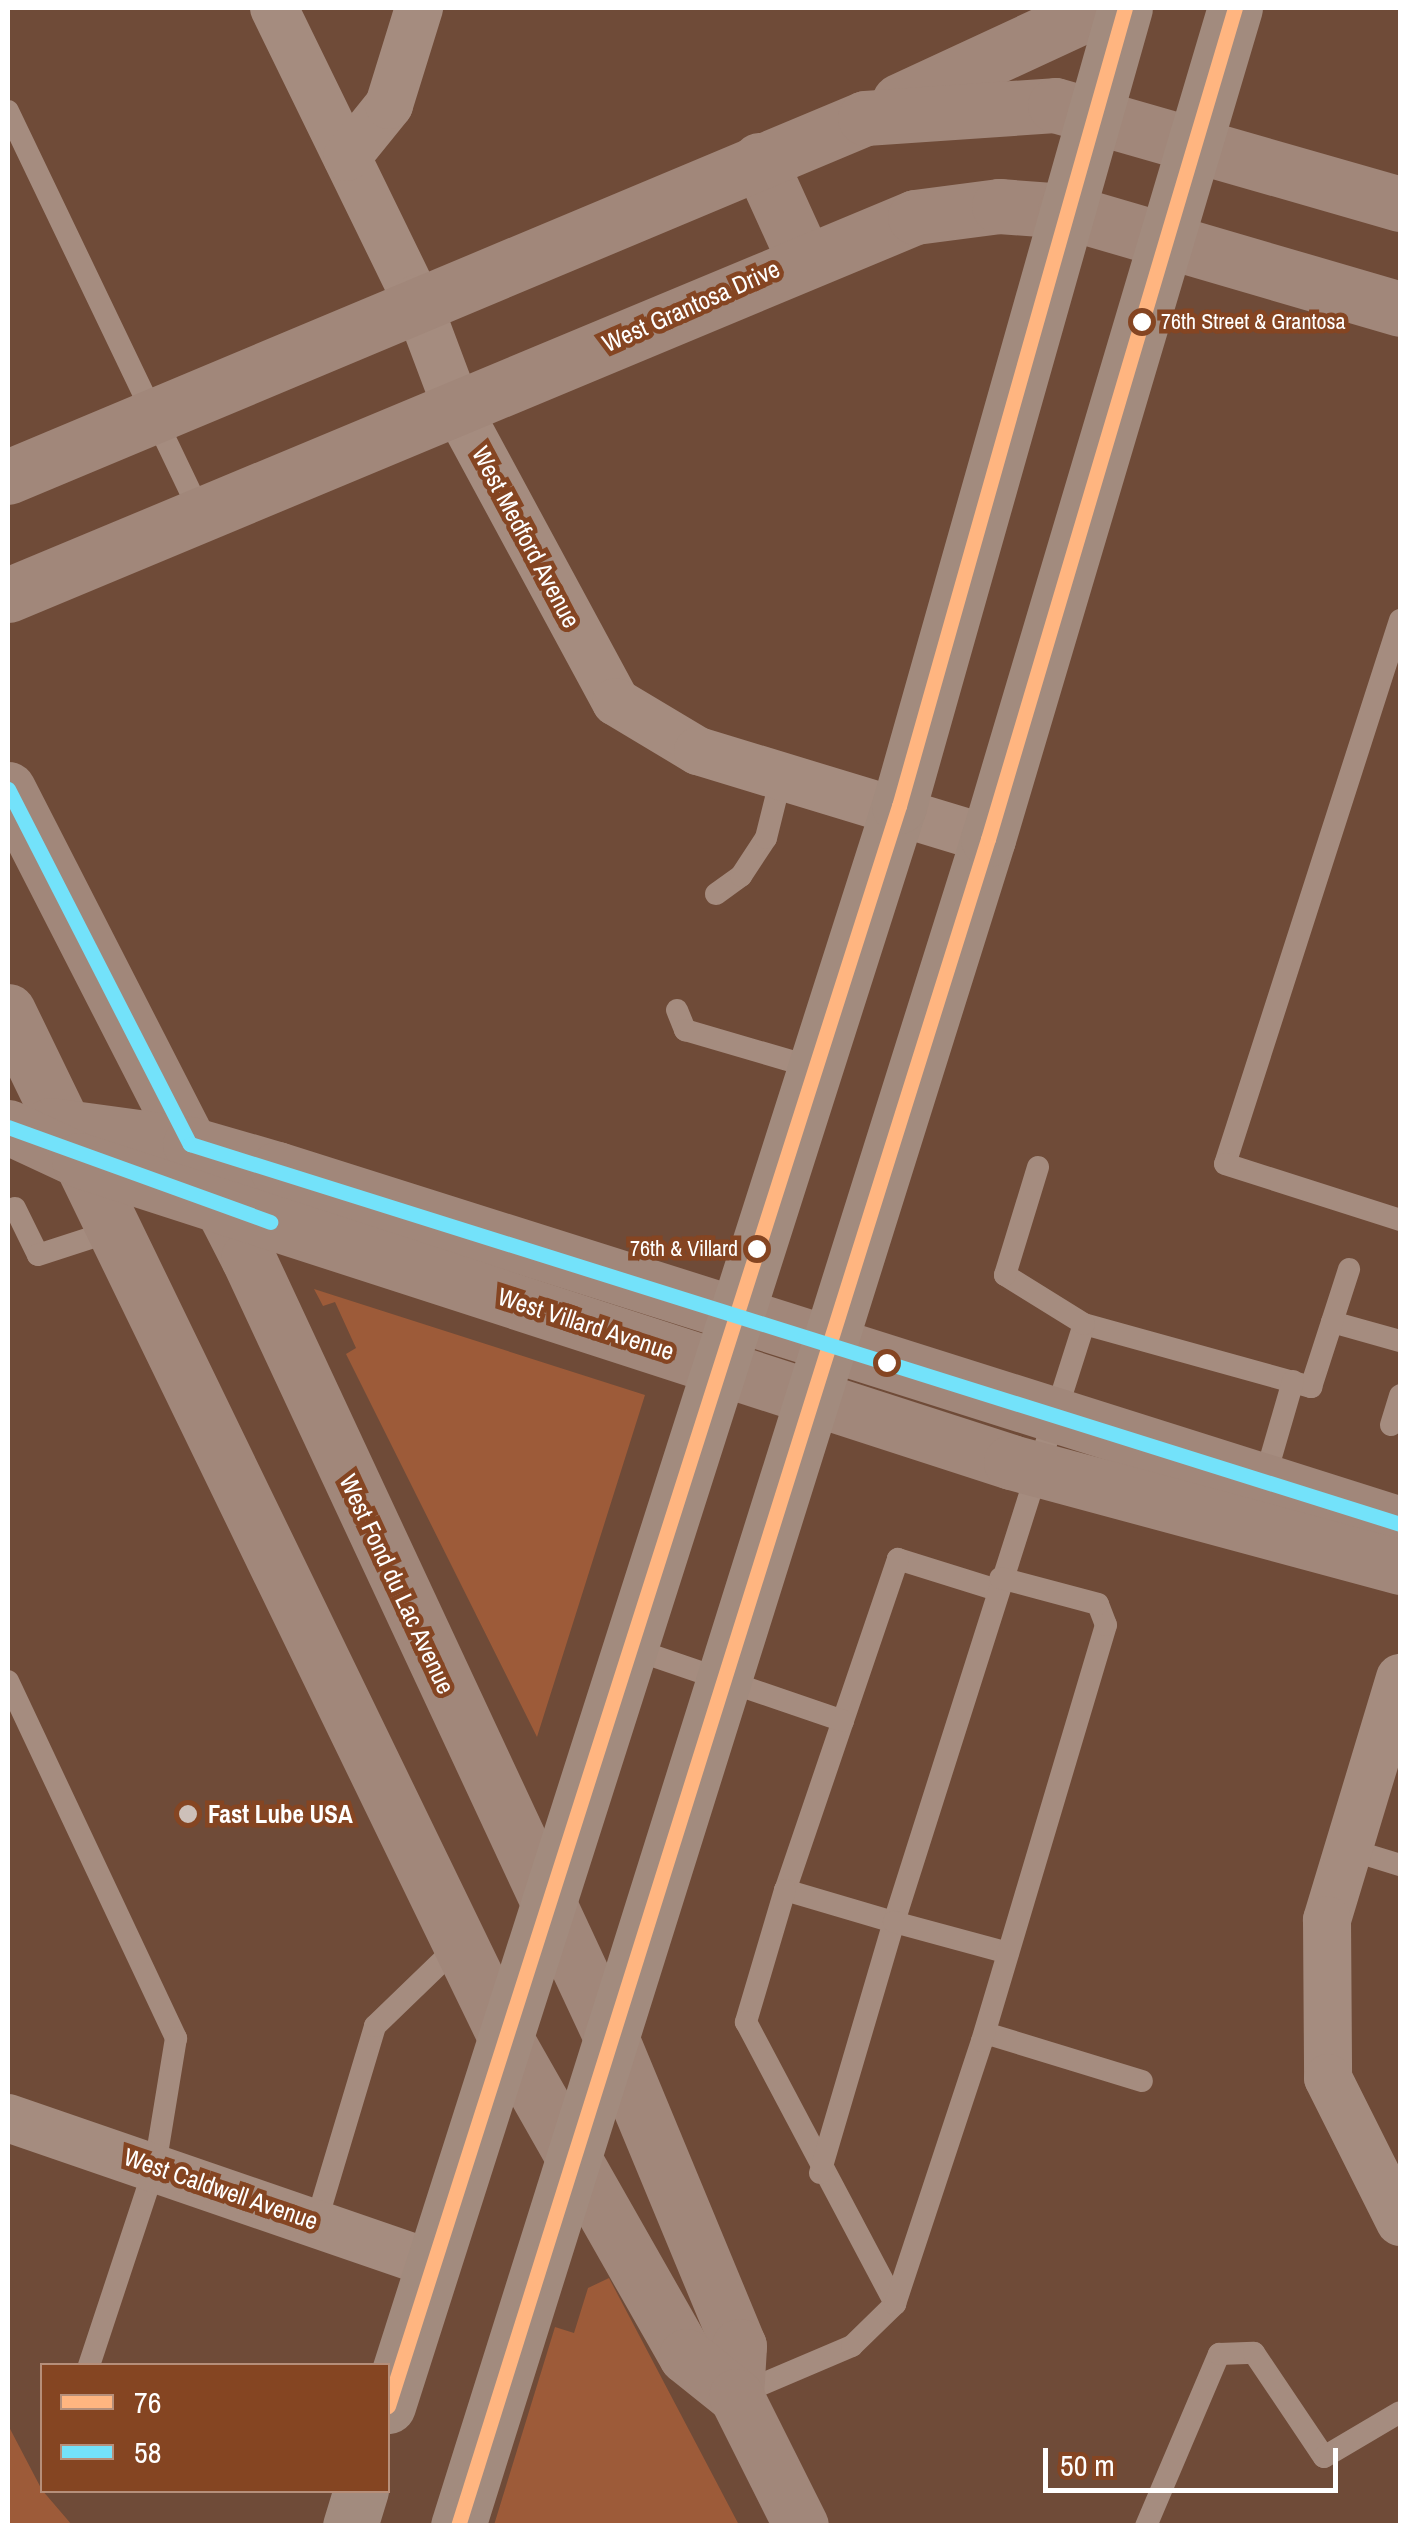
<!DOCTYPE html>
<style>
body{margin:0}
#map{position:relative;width:1408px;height:2533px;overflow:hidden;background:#6f4b38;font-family:"Archivo Narrow",sans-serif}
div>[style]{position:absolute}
.green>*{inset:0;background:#9d5b39}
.lane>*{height:22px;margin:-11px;padding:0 11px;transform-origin:11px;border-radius:11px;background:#a58c7f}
.street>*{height:48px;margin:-24px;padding:0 24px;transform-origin:24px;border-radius:24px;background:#a58c7f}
.secondary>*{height:55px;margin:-27.5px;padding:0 27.5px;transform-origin:27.5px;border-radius:27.5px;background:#a1877a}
.primary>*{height:55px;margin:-27.5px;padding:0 27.5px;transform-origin:27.5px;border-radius:27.5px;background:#a28b7e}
.bus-1>*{height:15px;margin:-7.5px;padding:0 7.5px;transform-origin:7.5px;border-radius:7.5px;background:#ffb580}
.bus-2>*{height:15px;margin:-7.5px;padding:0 7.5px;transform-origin:7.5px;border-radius:7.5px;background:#73e2fa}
.dots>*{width:28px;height:28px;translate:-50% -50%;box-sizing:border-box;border:5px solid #854522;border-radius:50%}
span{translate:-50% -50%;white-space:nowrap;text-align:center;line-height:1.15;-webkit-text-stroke:9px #854522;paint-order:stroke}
.bus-label{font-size:22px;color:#fff}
.left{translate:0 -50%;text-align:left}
.right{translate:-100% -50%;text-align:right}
.street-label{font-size:25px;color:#fff}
.poi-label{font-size:25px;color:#fff;font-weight:700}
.frame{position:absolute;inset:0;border:10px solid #fff;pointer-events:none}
.legend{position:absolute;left:40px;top:2363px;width:350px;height:130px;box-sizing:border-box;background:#854522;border:2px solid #b68f7a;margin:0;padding:12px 18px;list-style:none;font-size:30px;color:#fff}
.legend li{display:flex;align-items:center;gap:20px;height:50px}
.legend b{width:50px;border:2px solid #b68f7a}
.scale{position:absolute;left:1043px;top:2448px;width:295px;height:45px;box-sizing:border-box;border:5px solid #fff;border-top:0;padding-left:12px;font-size:30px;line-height:35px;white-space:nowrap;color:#fff;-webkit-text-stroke:8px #854522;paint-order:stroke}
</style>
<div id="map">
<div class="green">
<i style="clip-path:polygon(314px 1289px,645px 1395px,537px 1737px,346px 1354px,356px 1348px,335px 1302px,323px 1306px)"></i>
<i style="clip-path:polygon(609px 2278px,739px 2525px,494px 2525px,555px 2327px,574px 2333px,588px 2288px)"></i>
<i style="clip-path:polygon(8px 2425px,42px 2490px,72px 2525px,8px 2525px)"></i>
</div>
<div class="lane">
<i style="left:8px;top:111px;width:449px;rotate:64.4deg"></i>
<i style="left:1400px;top:620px;width:571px;rotate:107.83deg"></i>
<i style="left:1225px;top:1164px;width:184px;rotate:17.7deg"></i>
<i style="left:716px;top:894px;width:31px;rotate:-36deg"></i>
<i style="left:741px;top:876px;width:45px;rotate:-56.7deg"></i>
<i style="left:766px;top:838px;width:66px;rotate:-76deg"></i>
<i style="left:677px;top:1010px;width:22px;rotate:68deg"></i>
<i style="left:685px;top:1030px;width:135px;rotate:16.3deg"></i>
<i style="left:15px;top:1208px;width:52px;rotate:63.9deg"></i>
<i style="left:38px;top:1255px;width:81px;rotate:-18deg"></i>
<i style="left:1332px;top:1322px;width:71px;rotate:15.6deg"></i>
<i style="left:1084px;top:1324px;width:236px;rotate:15.5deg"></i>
<i style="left:1311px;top:1387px;width:124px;rotate:-72.1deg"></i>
<i style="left:1391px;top:1425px;width:31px;rotate:-73deg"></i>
<i style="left:1264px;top:1481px;width:104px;rotate:-73.8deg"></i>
<i style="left:997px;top:1590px;width:104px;rotate:-162.6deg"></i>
<i style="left:898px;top:1559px;width:350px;rotate:108.8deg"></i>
<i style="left:785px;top:1890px;width:114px;rotate:16.4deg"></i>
<i style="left:894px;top:1922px;width:627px;rotate:-72.37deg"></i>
<i style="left:1084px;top:1324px;width:93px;rotate:-148.2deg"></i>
<i style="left:1005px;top:1275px;width:113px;rotate:-73deg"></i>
<i style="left:633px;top:1649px;width:222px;rotate:18.9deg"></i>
<i style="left:8px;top:1681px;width:395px;rotate:64.8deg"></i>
<i style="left:176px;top:2038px;width:130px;rotate:99.3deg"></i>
<i style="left:155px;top:2166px;width:211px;rotate:108.3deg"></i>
<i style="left:1348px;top:1849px;width:54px;rotate:17.1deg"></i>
<i style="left:785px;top:1890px;width:138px;rotate:106.5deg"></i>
<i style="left:746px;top:2022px;width:319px;rotate:62.1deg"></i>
<i style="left:985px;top:2033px;width:164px;rotate:17deg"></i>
<i style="left:820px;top:2173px;width:262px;rotate:-73.6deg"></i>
<i style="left:894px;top:1922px;width:118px;rotate:15.2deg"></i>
<i style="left:316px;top:2223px;width:206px;rotate:-73.3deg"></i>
<i style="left:375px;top:2026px;width:118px;rotate:-44deg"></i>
<i style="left:739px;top:2394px;width:123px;rotate:-23deg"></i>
<i style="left:852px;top:2346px;width:60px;rotate:-44.3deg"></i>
<i style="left:895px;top:2304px;width:277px;rotate:-71.7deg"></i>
<i style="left:982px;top:2041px;width:434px;rotate:-73.4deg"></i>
<i style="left:1106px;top:1625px;width:22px;rotate:-111deg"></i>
<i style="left:1098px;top:1604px;width:101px;rotate:-165.1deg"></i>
<i style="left:1146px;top:2526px;width:187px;rotate:-67deg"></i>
<i style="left:1219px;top:2354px;width:35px;rotate:-2deg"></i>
<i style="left:1254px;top:2353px;width:125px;rotate:56.1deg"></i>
<i style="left:1324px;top:2457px;width:88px;rotate:-30.6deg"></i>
</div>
<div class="street">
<i style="left:274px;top:8px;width:324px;rotate:64deg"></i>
<i style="left:416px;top:299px;width:116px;rotate:69.4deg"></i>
<i style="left:457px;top:408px;width:334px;rotate:61.6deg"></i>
<i style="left:616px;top:702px;width:96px;rotate:30.9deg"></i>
<i style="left:698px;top:751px;width:303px;rotate:16.9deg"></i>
<i style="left:347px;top:157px;width:67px;rotate:-51.1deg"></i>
<i style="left:389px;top:105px;width:102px;rotate:-72.8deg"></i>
<i style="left:1400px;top:1678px;width:253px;rotate:106.8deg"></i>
<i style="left:1327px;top:1920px;width:158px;rotate:89.6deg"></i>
<i style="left:1328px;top:2078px;width:161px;rotate:63.4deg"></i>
<i style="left:8px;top:2118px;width:449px;rotate:19deg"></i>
</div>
<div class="secondary">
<i style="left:899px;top:101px;width:221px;rotate:-24.9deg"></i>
<i style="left:759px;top:160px;width:107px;rotate:65.6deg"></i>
<i style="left:8px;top:477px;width:929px;rotate:-22.73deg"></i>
<i style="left:865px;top:118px;width:190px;rotate:-3.9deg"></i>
<i style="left:1055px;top:105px;width:359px;rotate:16deg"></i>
<i style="left:8px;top:595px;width:983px;rotate:-22.62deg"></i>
<i style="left:915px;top:217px;width:85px;rotate:-7.5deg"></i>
<i style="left:999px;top:206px;width:66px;rotate:4.3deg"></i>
<i style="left:1065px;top:211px;width:349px;rotate:16.3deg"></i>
<i style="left:8px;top:789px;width:527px;rotate:62.9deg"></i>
<i style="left:248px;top:1258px;width:857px;rotate:65.02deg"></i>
<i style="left:610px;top:2035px;width:337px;rotate:67.5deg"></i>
<i style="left:739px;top:2346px;width:50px;rotate:93.4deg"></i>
<i style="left:8px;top:1011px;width:1145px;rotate:64.15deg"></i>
<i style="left:507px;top:2041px;width:362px;rotate:60.4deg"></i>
<i style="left:686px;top:2356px;width:64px;rotate:38.7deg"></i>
<i style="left:736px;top:2396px;width:145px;rotate:63.4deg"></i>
<i style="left:50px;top:1125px;width:141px;rotate:7.7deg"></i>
<i style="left:190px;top:1144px;width:91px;rotate:16deg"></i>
<i style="left:277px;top:1169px;width:1178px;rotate:17.54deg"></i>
<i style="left:8px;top:1127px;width:78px;rotate:24.9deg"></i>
<i style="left:79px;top:1160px;width:980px;rotate:17.95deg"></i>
<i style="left:1011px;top:1462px;width:403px;rotate:15.1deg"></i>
</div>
<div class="primary">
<i style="left:388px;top:2406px;width:1680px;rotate:-72.29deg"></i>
<i style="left:899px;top:806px;width:829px;rotate:-74.19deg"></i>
<i style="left:350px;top:2526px;width:38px;rotate:-73deg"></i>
<i style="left:458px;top:2526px;width:1768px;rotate:-72.56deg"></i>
<i style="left:988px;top:839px;width:867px;rotate:-73.45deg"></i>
</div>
<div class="bus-1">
<i style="left:388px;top:2406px;width:1680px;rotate:-72.29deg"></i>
<i style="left:899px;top:806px;width:829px;rotate:-74.19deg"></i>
<i style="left:458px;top:2526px;width:1768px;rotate:-72.56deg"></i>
<i style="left:988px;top:839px;width:867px;rotate:-73.45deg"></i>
</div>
<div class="bus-2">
<i style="left:8px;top:789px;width:399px;rotate:62.9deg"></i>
<i style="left:190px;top:1144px;width:1268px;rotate:17.43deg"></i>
<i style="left:8px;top:1127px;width:279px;rotate:19.9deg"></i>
</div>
<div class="dots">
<i style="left:1142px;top:322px;background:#fff"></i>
<i style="left:757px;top:1249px;background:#fff"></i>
<i style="left:887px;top:1363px;background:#fff"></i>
<i style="left:188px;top:1814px;background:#cdc0b9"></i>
</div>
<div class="bus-label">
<span class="left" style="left:1161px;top:322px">76th Street &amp; Grantosa</span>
<span class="right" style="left:738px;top:1249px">76th &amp; Villard</span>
</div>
<div class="street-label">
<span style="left:691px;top:306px;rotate:-24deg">West Grantosa Drive</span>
<span style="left:526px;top:537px;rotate:62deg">West Medford Avenue</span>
<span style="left:586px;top:1324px;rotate:18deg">West Villard Avenue</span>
<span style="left:397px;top:1584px;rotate:65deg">West Fond du Lac Avenue</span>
<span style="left:221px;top:2189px;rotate:19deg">West Caldwell Avenue</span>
</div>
<div class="poi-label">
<span class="left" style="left:208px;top:1814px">Fast Lube USA</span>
</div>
<div class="frame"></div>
<ul class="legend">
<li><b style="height:12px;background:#ffb580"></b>76</li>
<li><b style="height:12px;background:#73e2fa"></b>58</li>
</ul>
<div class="scale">50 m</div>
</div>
